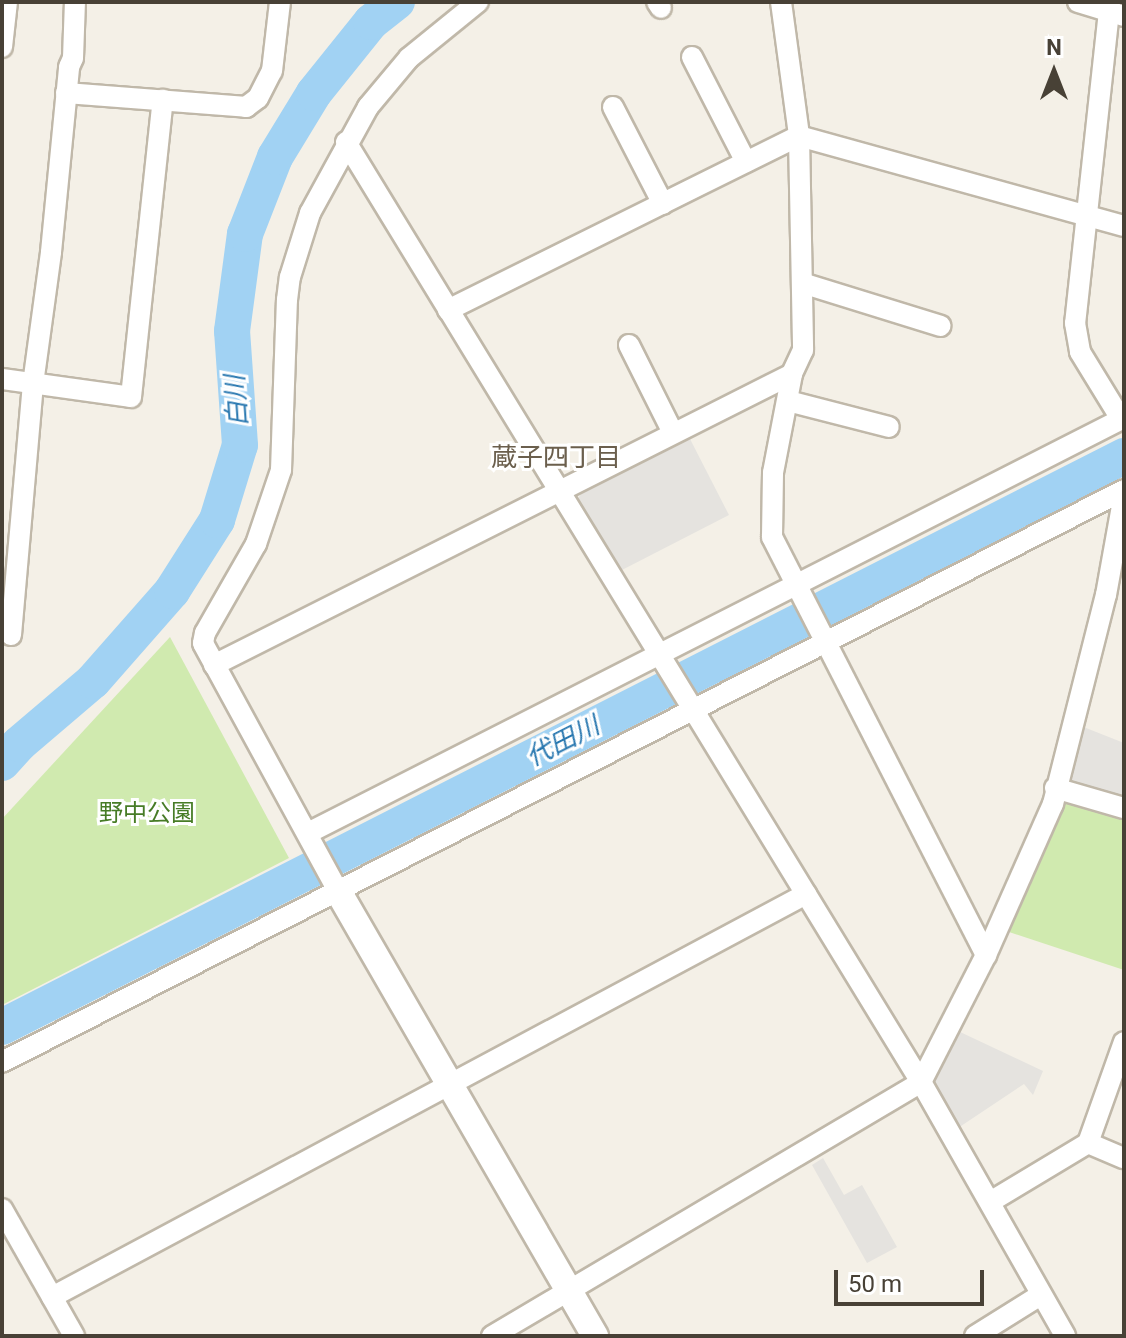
<!DOCTYPE html>
<meta charset="utf-8">
<style>
body{margin:0}
#map{position:relative;width:1126px;height:1338px;overflow:hidden;background:#f4f0e7;font-family:Roboto,"Noto Sans JP",sans-serif}
div>[style]{position:absolute}
.green>*{inset:0;background:#d0eaaf}
.parking>*{inset:0;background:#e5e3df}
.river>*{height:36px;margin:-18px;padding:0 18px;transform-origin:18px;border-radius:18px;background:#a1d2f3}
.roads{filter:drop-shadow(2px 0 #c0b8a9) drop-shadow(-2px 0 #c0b8a9) drop-shadow(0 2px #c0b8a9) drop-shadow(0 -2px #c0b8a9)}
.minor>*{height:20px;margin:-10px;padding:0 10px;transform-origin:10px;border-radius:10px;background:#fff}
.tertiary>*{height:26px;margin:-13px;padding:0 13px;transform-origin:13px;border-radius:13px;background:#fff}
span{translate:-50% -50%;white-space:nowrap;text-align:center;line-height:1.15;-webkit-text-stroke:6px #fff;paint-order:stroke}
.park-label{font-size:24px;color:#477c26}
.water-label{font-size:26px;color:#2978b0;font-style:italic}
.neighbourhood-label{font-size:26px;color:#6b5f4d}
.frame{position:absolute;inset:0;border:4px solid #484136;pointer-events:none}
.north{position:absolute;left:1014px;top:32px;width:80px;height:80px;-webkit-text-stroke:6px #fff;paint-order:stroke;rotate:0deg;font-size:22px;font-weight:700;line-height:32px;text-align:center;color:#484136}
.north::after{content:'';display:block;margin:auto;width:28px;height:36px;background:#484136;clip-path:polygon(50% 0,100% 100%,50% 72%,0 100%)}
.scale{position:absolute;left:834px;top:1270px;width:150px;height:36px;box-sizing:border-box;border:4px solid #484136;border-top:0;padding-left:10px;font-size:24px;line-height:28px;white-space:nowrap;color:#484136;-webkit-text-stroke:6px #fff;paint-order:stroke}
</style>
<div id="map">
<div class="green">
<i style="clip-path:polygon(170px 637px,289px 858px,2px 1005px,2px 819px)"></i>
<i style="clip-path:polygon(1069px 800px,1124px 816px,1124px 970px,1009px 932px,1062px 806px)"></i>
</div>
<div class="parking">
<i style="clip-path:polygon(689px 437px,729px 515px,620px 571px,578px 499px,582px 491px)"></i>
<i style="clip-path:polygon(1081px 726px,1124px 743px,1124px 797px,1065px 780px)"></i>
<i style="clip-path:polygon(958px 1031px,1043px 1071px,1033px 1095px,1024px 1084px,958px 1128px,932px 1085px)"></i>
<i style="clip-path:polygon(823px 1158px,844px 1195px,862px 1185px,897px 1247px,867px 1263px,812px 1165px)"></i>
</div>
<div class="river">
<i style="left:2px;top:763px;width:25px;rotate:-48deg"></i>
<i style="left:19px;top:744px;width:97px;rotate:-40.4deg"></i>
<i style="left:93px;top:681px;width:120px;rotate:-48.7deg"></i>
<i style="left:172px;top:591px;width:84px;rotate:-57.6deg"></i>
<i style="left:217px;top:520px;width:78px;rotate:-73deg"></i>
<i style="left:240px;top:445px;width:114px;rotate:-94deg"></i>
<i style="left:232px;top:331px;width:98px;rotate:-82.4deg"></i>
<i style="left:245px;top:234px;width:83px;rotate:-68.7deg"></i>
<i style="left:275px;top:157px;width:75px;rotate:-58.6deg"></i>
<i style="left:314px;top:93px;width:91px;rotate:-51.2deg"></i>
<i style="left:371px;top:22px;width:33px;rotate:-38deg"></i>
<i style="left:2px;top:1027px;width:1259px;rotate:-26.97deg"></i>
</div>
<div class="roads">
<div class="minor">
<i style="left:657px;top:2px;width:7px;rotate:56deg"></i>
<i style="left:781px;top:2px;width:135px;rotate:82.3deg"></i>
<i style="left:799px;top:136px;width:214px;rotate:88.9deg"></i>
<i style="left:803px;top:350px;width:26px;rotate:115deg"></i>
<i style="left:792px;top:374px;width:101px;rotate:100.9deg"></i>
<i style="left:773px;top:473px;width:64px;rotate:90.9deg"></i>
<i style="left:772px;top:537px;width:470px;rotate:62.9deg"></i>
<i style="left:1078px;top:2px;width:48px;rotate:16.9deg"></i>
<i style="left:1110px;top:2px;width:323px;rotate:96.2deg"></i>
<i style="left:1075px;top:323px;width:29px;rotate:80deg"></i>
<i style="left:1080px;top:352px;width:79px;rotate:58.5deg"></i>
<i style="left:2px;top:47px;width:45px;rotate:-83.7deg"></i>
<i style="left:692px;top:57px;width:118px;rotate:62.8deg"></i>
<i style="left:66px;top:93px;width:181px;rotate:4.4deg"></i>
<i style="left:246px;top:107px;width:15px;rotate:-37deg"></i>
<i style="left:258px;top:98px;width:30px;rotate:-63deg"></i>
<i style="left:272px;top:71px;width:69px;rotate:-83.4deg"></i>
<i style="left:613px;top:107px;width:109px;rotate:62.7deg"></i>
<i style="left:346px;top:142px;width:1102px;rotate:58.55deg"></i>
<i style="left:921px;top:1082px;width:292px;rotate:60.4deg"></i>
<i style="left:802px;top:283px;width:145px;rotate:17.2deg"></i>
<i style="left:448px;top:310px;width:392px;rotate:-26.4deg"></i>
<i style="left:799px;top:136px;width:337px;rotate:15.5deg"></i>
<i style="left:629px;top:345px;width:98px;rotate:63.4deg"></i>
<i style="left:2px;top:379px;width:130px;rotate:7.9deg"></i>
<i style="left:131px;top:397px;width:299px;rotate:-83.9deg"></i>
<i style="left:788px;top:401px;width:104px;rotate:14.4deg"></i>
<i style="left:11px;top:635px;width:252px;rotate:-85deg"></i>
<i style="left:33px;top:384px;width:133px;rotate:-82.2deg"></i>
<i style="left:51px;top:252px;width:186px;rotate:-84.4deg"></i>
<i style="left:69px;top:67px;width:10px;rotate:-66deg"></i>
<i style="left:73px;top:58px;width:56px;rotate:-88deg"></i>
<i style="left:214px;top:665px;width:647px;rotate:-26.72deg"></i>
<i style="left:1055px;top:788px;width:72px;rotate:16.2deg"></i>
<i style="left:308px;top:833px;width:915px;rotate:-26.96deg"></i>
<i style="left:338px;top:891px;width:282px;rotate:-118.6deg"></i>
<i style="left:203px;top:643px;width:10px;rotate:-79deg"></i>
<i style="left:205px;top:633px;width:103px;rotate:-60.2deg"></i>
<i style="left:256px;top:544px;width:78px;rotate:-71.3deg"></i>
<i style="left:281px;top:470px;width:170px;rotate:-88deg"></i>
<i style="left:287px;top:300px;width:23px;rotate:-83deg"></i>
<i style="left:290px;top:277px;width:67px;rotate:-72.6deg"></i>
<i style="left:310px;top:213px;width:121px;rotate:-61.3deg"></i>
<i style="left:368px;top:107px;width:64px;rotate:-50.1deg"></i>
<i style="left:409px;top:58px;width:89px;rotate:-39.1deg"></i>
<i style="left:2px;top:1062px;width:1259px;rotate:-27.01deg"></i>
<i style="left:1088px;top:1143px;width:39px;rotate:23deg"></i>
<i style="left:990px;top:1202px;width:114px;rotate:-31deg"></i>
<i style="left:1088px;top:1143px;width:107px;rotate:-70.4deg"></i>
<i style="left:2px;top:1209px;width:146px;rotate:60.4deg"></i>
<i style="left:52px;top:1297px;width:855px;rotate:-28.12deg"></i>
<i style="left:492px;top:1336px;width:499px;rotate:-30.6deg"></i>
<i style="left:921px;top:1082px;width:143px;rotate:-62.9deg"></i>
<i style="left:986px;top:955px;width:165px;rotate:-66.1deg"></i>
<i style="left:1053px;top:804px;width:216px;rotate:-75.8deg"></i>
<i style="left:1106px;top:595px;width:102px;rotate:-79.8deg"></i>
<i style="left:975px;top:1336px;width:75px;rotate:-32deg"></i>
</div>
<div class="tertiary">
<i style="left:338px;top:891px;width:514px;rotate:59.99deg"></i>
</div>
</div>
<div class="park-label">
<span style="left:147px;top:814px">野中公園</span>
</div>
<div class="water-label">
<span style="left:237px;top:401px;rotate:-94deg">白川</span>
<span style="left:563px;top:742px;rotate:-27deg">代田川</span>
</div>
<div class="neighbourhood-label">
<span style="left:556px;top:458px">蔵子四丁目</span>
</div>
<div class="frame"></div>
<div class="north">N</div>
<div class="scale">50 m</div>
</div>
